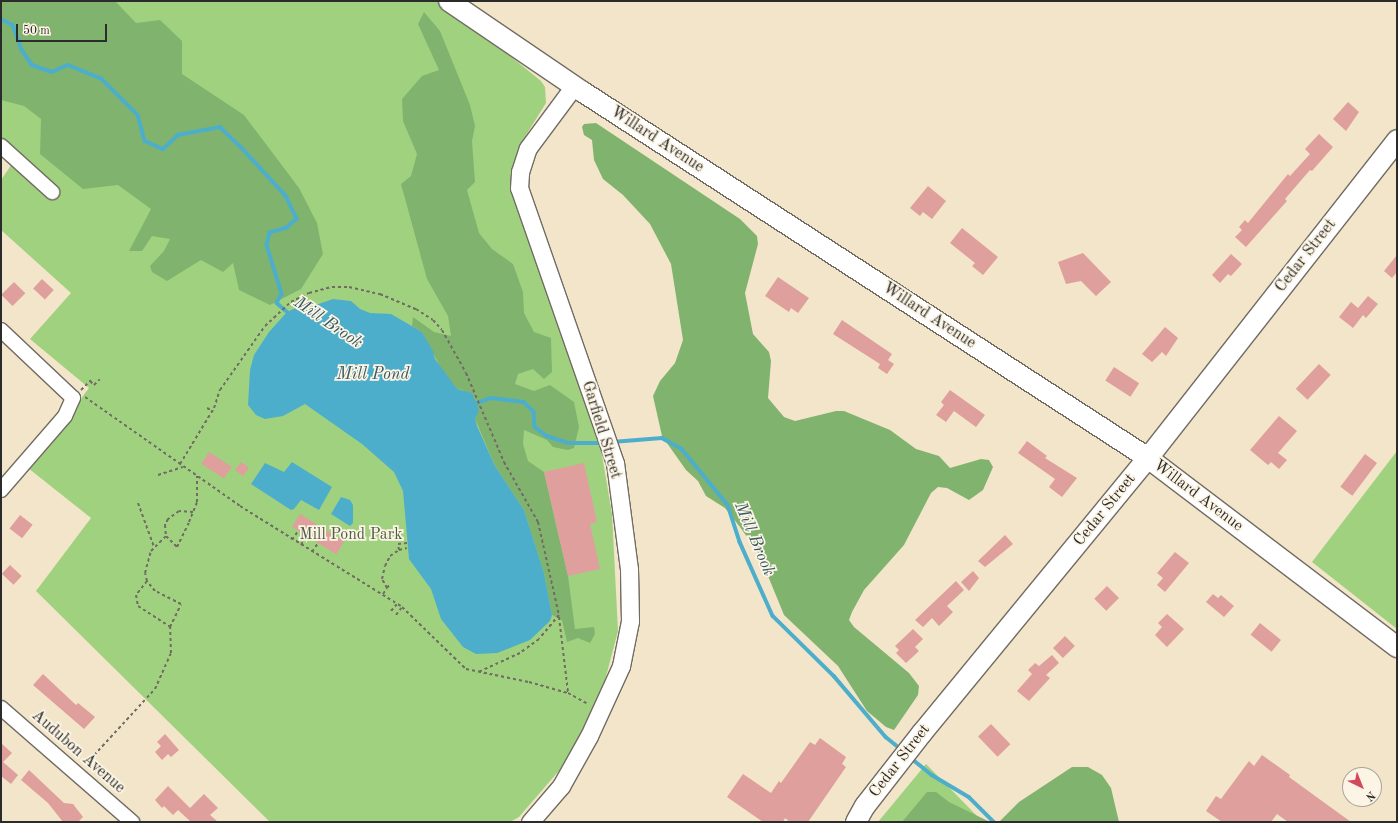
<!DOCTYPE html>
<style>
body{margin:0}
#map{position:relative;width:1398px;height:823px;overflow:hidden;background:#f3e5ca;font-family:"Old Standard TT",serif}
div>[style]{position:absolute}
.green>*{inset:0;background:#a0d17f}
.forest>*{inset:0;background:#80b36e}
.water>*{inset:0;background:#4daecc}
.stream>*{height:3.5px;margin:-1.75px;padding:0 1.75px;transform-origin:1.75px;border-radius:1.75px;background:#4daecc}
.building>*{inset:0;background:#df9f9c;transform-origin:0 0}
.path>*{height:2px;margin-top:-1px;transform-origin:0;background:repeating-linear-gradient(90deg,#716c63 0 3px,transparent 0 6px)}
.roads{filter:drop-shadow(1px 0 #716c63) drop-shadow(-1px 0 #716c63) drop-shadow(0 1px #716c63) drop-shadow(0 -1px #716c63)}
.minor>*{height:14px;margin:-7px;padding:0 7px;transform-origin:7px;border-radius:7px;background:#fff}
.tertiary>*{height:17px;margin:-8.5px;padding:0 8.5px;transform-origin:8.5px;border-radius:8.5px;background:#fff}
.secondary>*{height:20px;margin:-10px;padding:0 10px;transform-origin:10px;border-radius:10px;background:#fff}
span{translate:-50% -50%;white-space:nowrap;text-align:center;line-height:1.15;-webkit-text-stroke:3.5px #fcf5e5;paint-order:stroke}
.street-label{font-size:16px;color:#2b2b2b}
.park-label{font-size:16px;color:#4e5d44}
.water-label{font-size:17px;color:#375963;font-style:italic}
.frame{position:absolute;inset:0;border:2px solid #2b2b2b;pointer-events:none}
.north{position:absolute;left:1342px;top:767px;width:40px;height:40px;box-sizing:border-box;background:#fcf5e5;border:1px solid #a8a49b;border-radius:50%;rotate:137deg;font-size:11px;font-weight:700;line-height:16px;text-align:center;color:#2b2b2b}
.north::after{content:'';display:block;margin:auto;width:14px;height:18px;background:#d1495b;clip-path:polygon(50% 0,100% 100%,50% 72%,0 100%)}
.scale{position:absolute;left:16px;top:24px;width:91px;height:18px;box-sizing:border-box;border:2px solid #2b2b2b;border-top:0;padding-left:5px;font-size:12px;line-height:14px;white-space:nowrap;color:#2b2b2b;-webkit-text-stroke:3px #fcf5e5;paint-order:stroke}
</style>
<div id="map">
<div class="green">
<i style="clip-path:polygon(1px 1px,442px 1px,541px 81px,545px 87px,546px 103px,518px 148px,513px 167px,601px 449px,612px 514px,618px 631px,604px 684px,570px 758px,519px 817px,510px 822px,270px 822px,36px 591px,91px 518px,28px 468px,89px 388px,30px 339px,71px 293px,1px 230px,1px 180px,18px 155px,1px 140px)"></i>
<i style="clip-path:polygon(1397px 451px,1397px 629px,1312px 562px)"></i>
<i style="clip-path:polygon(926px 764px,983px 822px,878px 822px)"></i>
</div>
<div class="forest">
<i style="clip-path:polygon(1px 1px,115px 1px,136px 23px,160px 20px,182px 41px,182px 74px,244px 115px,299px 188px,317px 223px,323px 254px,301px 289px,270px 305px,239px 290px,233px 263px,223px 272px,201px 260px,167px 281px,152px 272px,150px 266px,164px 251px,170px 239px,152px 236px,142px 251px,129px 251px,151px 209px,118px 185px,83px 189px,40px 154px,41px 119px,24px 106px,1px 100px)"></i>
<i style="clip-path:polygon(424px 12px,440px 31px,470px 105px,475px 126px,472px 141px,475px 182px,467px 190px,479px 233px,492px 249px,513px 264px,523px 292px,524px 313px,534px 332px,551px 338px,552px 372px,544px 379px,533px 369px,518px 374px,515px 384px,534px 391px,550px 385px,574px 402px,579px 427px,574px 448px,568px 450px,553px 447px,547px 440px,524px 430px,523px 444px,528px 461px,544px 472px,568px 576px,575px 629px,594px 627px,595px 634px,590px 643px,578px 638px,567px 642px,562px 620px,552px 615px,544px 573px,524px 510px,495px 466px,463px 390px,457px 389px,444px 374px,422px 332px,412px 326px,413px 317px,434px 332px,451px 336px,448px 316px,427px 279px,401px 184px,411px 176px,417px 154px,403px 121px,402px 99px,422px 76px,439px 70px,418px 24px)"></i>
<i style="clip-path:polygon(596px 123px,740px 219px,757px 236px,758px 244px,745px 293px,753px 334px,769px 352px,771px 361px,768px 398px,784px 417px,795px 421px,836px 411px,844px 411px,890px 430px,916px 449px,939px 456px,950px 468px,981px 459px,989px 460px,993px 467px,983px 490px,969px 500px,947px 488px,938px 487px,931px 493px,904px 545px,864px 590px,852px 612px,849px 620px,854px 627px,909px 673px,919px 686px,918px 695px,894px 730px,886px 727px,867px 711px,838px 666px,784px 615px,759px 554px,740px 527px,725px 508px,706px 496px,698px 481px,686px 470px,662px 436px,653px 396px,660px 381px,675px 363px,683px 340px,671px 264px,650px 224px,623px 195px,603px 179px,594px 160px,592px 140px,584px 135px,582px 127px,584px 124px)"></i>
<i style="clip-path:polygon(1072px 767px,1088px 767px,1102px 775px,1111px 788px,1119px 822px,996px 822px,1000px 821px,1019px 802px)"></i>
<i style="clip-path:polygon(927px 792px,936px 792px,949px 802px,990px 822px,902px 822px)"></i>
</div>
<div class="water">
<i style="clip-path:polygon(333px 299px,351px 301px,360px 309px,370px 313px,391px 314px,422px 332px,433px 351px,435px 359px,457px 389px,472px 393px,479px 411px,475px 418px,477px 426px,495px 466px,524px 510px,544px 573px,552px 615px,550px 621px,530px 640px,497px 653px,476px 654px,463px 647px,441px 619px,431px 589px,409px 559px,403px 491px,394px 472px,362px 444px,305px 404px,283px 416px,265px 419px,256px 415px,248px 405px,250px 370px,254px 355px,269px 332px,287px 312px,300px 306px,310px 307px)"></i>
<i style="clip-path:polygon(292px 462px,332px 487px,319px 510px,301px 500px,294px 509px,291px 510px,251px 484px,265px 463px,284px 472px)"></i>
<i style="clip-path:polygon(341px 497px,350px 500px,353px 505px,353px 523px,350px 526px,331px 514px)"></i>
</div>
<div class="stream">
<i style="left:1px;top:19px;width:13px;rotate:27deg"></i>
<i style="left:13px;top:25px;width:27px;rotate:70deg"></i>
<i style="left:22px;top:50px;width:18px;rotate:56deg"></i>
<i style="left:32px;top:65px;width:21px;rotate:19deg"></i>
<i style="left:52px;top:72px;width:17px;rotate:-24deg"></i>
<i style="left:68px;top:65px;width:35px;rotate:22deg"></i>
<i style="left:101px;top:78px;width:52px;rotate:45deg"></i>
<i style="left:138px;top:115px;width:27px;rotate:75deg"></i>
<i style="left:145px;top:141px;width:20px;rotate:24deg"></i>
<i style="left:163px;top:149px;width:21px;rotate:-43deg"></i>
<i style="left:178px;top:135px;width:43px;rotate:-10.8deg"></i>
<i style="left:220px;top:127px;width:29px;rotate:44deg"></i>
<i style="left:241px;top:147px;width:67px;rotate:47.4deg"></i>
<i style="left:286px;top:196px;width:25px;rotate:64deg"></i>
<i style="left:297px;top:219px;width:13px;rotate:138deg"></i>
<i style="left:287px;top:228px;width:18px;rotate:164deg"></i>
<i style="left:270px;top:233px;width:12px;rotate:104deg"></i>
<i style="left:267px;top:245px;width:51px;rotate:73deg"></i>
<i style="left:282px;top:294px;width:10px;rotate:119deg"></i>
<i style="left:277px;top:303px;width:18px;rotate:41deg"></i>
<i style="left:472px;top:405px;width:20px;rotate:-20deg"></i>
<i style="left:491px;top:398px;width:33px;rotate:7deg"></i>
<i style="left:524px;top:402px;width:14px;rotate:45deg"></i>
<i style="left:534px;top:412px;width:15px;rotate:86deg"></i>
<i style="left:535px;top:427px;width:15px;rotate:37deg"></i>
<i style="left:547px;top:436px;width:22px;rotate:18deg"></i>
<i style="left:568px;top:443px;width:36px"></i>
<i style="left:612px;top:442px;width:50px;rotate:-4.6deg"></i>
<i style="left:662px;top:438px;width:23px;rotate:29deg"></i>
<i style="left:682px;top:449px;width:72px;rotate:50.6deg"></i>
<i style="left:728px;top:505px;width:39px;rotate:72deg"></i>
<i style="left:740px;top:542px;width:81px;rotate:66deg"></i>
<i style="left:773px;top:616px;width:86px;rotate:44.5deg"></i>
<i style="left:834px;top:676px;width:80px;rotate:49.6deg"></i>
<i style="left:886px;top:737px;width:21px;rotate:39deg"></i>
<i style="left:911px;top:758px;width:27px;rotate:39deg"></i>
<i style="left:932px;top:775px;width:43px;rotate:30.7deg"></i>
<i style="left:969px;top:797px;width:35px;rotate:45deg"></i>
</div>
<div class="building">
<i style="clip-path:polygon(1348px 102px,1359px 112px,1346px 131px,1333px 119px)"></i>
<i style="clip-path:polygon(1319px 134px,1333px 147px,1312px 171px,1310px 170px,1285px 199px,1287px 201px,1246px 247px,1235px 237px,1242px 230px,1239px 227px,1245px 220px,1248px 223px,1288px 174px,1290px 176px,1310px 154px,1305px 149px)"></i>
<i style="clip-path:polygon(928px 186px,946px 201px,932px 219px,923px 212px,920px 216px,910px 208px)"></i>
<i style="clip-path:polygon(962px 228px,998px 257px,983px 275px,972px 266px,975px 263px,950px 243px)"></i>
<i style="clip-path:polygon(1083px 253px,1111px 282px,1096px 296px,1081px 281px,1066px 284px,1058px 262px)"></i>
<i style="clip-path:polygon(1231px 254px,1242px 264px,1231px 276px,1228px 274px,1220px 283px,1212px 275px)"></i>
<i style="clip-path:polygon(1397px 255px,1397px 272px,1392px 278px,1384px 271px)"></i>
<i style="clip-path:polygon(778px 277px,809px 298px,798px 313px,791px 308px,789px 312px,765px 296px)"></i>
<i style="left:42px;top:279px;width:16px;height:13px;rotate:43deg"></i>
<i style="left:14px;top:282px;width:16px;height:18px;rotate:45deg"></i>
<i style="clip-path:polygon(1368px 296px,1378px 304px,1366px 318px,1363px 315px,1353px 328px,1339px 317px,1351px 302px,1358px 308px)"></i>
<i style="clip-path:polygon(842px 320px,892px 354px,888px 360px,894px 364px,887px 374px,878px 368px,880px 364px,833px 334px)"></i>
<i style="clip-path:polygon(1165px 327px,1178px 338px,1166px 356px,1162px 352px,1152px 362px,1142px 354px)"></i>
<i style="left:1319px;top:364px;width:16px;height:34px;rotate:43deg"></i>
<i style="left:1114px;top:367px;width:30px;height:16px;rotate:33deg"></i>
<i style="clip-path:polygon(950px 390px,985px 415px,976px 427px,954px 411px,946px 422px,936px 415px,944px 405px,941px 402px)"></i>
<i style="clip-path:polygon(1279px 416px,1297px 431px,1278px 453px,1287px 460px,1279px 469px,1271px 462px,1268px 465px,1250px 450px)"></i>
<i style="clip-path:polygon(1027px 441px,1047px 456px,1045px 458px,1077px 478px,1062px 497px,1049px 487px,1055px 479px,1018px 453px)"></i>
<i style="left:209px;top:452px;width:27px;height:14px;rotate:33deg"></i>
<i style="left:1365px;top:454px;width:15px;height:41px;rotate:37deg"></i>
<i style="left:241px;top:462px;width:10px;height:10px;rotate:37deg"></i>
<i style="clip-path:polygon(584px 463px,597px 522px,590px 524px,600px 569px,568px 576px,544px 472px)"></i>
<i style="left:300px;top:514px;width:52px;height:15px;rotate:32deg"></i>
<i style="left:20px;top:515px;width:16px;height:17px;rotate:38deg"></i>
<i style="clip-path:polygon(1005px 535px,1013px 544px,985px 567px,978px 561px)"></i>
<i style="clip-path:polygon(1175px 552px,1189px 563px,1165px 592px,1157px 585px,1163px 578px,1157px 573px)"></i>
<i style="left:10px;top:565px;width:16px;height:12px;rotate:43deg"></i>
<i style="clip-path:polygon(973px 571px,979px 578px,969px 591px,961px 582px)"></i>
<i style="clip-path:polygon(956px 581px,964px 590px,947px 606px,953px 612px,939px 626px,932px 618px,923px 627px,915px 620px)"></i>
<i style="left:1107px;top:586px;width:17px;height:18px;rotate:45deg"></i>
<i style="clip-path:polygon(1213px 594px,1218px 598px,1221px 595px,1234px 606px,1224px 617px,1206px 602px)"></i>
<i style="clip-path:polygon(1167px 614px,1184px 629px,1167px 647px,1155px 635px,1162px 627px,1158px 623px)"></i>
<i style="left:1260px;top:623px;width:27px;height:15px;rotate:39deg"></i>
<i style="clip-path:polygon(913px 629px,923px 639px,915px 647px,919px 651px,906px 663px,896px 653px,899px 650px,895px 646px)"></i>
<i style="left:1065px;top:636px;width:14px;height:17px;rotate:45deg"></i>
<i style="clip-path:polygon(1052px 655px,1059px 663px,1046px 675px,1050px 678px,1029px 701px,1017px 691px,1032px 674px,1028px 670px,1035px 663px,1039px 666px)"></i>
<i style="clip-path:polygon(43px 674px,76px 705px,78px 703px,95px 717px,84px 729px,33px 685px)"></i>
<i style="left:991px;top:724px;width:28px;height:18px;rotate:46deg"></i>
<i style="clip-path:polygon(165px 734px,179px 750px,171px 757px,168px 754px,162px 760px,155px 752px,161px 746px,157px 742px)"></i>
<i style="clip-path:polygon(820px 738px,846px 757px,842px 764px,846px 767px,808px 822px,790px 822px,785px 818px,783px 822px,763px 822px,727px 797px,743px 774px,771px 793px,779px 781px,781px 783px,810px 742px,815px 745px)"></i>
<i style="clip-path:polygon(1px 743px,12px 753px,3px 762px,18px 775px,11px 784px,1px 776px)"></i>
<i style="clip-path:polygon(1262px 755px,1290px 775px,1289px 777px,1351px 822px,1288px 822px,1277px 814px,1271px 822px,1222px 822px,1206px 811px,1216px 796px,1221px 799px,1249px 761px,1254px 766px)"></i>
<i style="clip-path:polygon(29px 770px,64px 803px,73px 804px,83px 817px,78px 822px,63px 822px,48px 803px,21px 780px)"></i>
<i style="clip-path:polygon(168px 786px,190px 808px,204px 794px,218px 808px,210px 815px,218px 822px,191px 822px,178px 810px,173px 815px,164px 806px,162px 808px,155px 800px)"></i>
</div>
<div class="path">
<i style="left:90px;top:381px;width:6px;rotate:45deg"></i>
<i style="left:94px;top:385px;width:8px;rotate:-45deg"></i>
<i style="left:81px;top:390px;width:14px;rotate:-45deg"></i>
<i style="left:85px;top:397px;width:189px;rotate:35.1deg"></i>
<i style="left:240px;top:506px;width:191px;rotate:31.9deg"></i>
<i style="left:402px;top:607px;width:89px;rotate:44.1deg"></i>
<i style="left:466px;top:669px;width:64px;rotate:11.7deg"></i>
<i style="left:529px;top:682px;width:41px;rotate:15.8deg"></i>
<i style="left:568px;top:693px;width:23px;rotate:29deg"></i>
<i style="left:207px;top:408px;width:7px;rotate:27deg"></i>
<i style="left:180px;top:464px;width:66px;rotate:-58.7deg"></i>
<i style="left:214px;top:408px;width:19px;rotate:-72deg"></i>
<i style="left:220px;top:390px;width:78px;rotate:-54.9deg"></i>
<i style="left:265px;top:326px;width:35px;rotate:-43deg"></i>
<i style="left:291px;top:302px;width:20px;rotate:-27deg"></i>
<i style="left:309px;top:293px;width:24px;rotate:-15deg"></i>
<i style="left:332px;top:287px;width:17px"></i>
<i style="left:349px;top:287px;width:32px;rotate:13deg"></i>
<i style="left:380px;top:294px;width:39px;rotate:23deg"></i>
<i style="left:416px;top:309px;width:20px;rotate:33deg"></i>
<i style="left:433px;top:320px;width:13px;rotate:48deg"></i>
<i style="left:442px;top:330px;width:49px;rotate:60.8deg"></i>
<i style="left:466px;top:373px;width:97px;rotate:66.9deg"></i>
<i style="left:504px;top:462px;width:69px;rotate:60.5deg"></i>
<i style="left:538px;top:522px;width:95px;rotate:77.3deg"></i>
<i style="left:559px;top:615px;width:31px;rotate:130deg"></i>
<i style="left:539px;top:639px;width:24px;rotate:144deg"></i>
<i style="left:520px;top:653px;width:48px;rotate:155.6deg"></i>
<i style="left:158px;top:475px;width:26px;rotate:-18deg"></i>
<i style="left:138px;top:503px;width:47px;rotate:70deg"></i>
<i style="left:193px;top:512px;width:14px;rotate:-176deg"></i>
<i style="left:179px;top:511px;width:14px;rotate:144deg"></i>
<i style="left:168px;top:519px;width:7px;rotate:117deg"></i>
<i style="left:165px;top:525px;width:11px;rotate:85deg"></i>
<i style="left:166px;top:536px;width:16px;rotate:45deg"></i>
<i style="left:177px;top:547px;width:28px;rotate:-64deg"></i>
<i style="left:189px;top:522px;width:22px;rotate:-68deg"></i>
<i style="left:197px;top:502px;width:26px;rotate:-90deg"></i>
<i style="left:292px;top:540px;width:11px;rotate:-56deg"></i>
<i style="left:301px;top:545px;width:10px;rotate:-61deg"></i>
<i style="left:399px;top:550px;width:8px;rotate:-14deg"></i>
<i style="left:312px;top:552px;width:11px;rotate:-56deg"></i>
<i style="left:147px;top:581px;width:18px;rotate:128deg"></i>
<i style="left:136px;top:595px;width:11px;rotate:80deg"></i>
<i style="left:138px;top:606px;width:38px;rotate:33deg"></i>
<i style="left:387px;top:588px;width:5px;rotate:-53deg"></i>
<i style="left:383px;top:594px;width:7px;rotate:-56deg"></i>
<i style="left:387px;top:588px;width:10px;rotate:-119deg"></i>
<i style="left:382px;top:579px;width:13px;rotate:-77deg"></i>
<i style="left:385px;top:566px;width:11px;rotate:-63deg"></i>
<i style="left:390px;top:556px;width:11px;rotate:-34deg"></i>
<i style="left:399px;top:550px;width:6px;rotate:-99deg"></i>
<i style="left:398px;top:544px;width:9px;rotate:-6deg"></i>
<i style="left:391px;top:611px;width:9px;rotate:-49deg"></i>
<i style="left:396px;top:615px;width:10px;rotate:-53deg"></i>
<i style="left:559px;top:617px;width:77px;rotate:83.2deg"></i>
<i style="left:86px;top:764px;width:102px;rotate:-47.4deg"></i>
<i style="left:155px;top:689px;width:39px;rotate:-66deg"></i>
<i style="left:171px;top:653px;width:26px;rotate:-92deg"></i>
<i style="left:170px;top:627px;width:25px;rotate:-64deg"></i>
<i style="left:181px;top:604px;width:29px;rotate:-153deg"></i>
<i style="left:155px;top:591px;width:13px;rotate:-129deg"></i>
<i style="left:147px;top:581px;width:8px;rotate:-104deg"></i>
<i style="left:145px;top:573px;width:23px;rotate:-75deg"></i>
<i style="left:151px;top:551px;width:21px;rotate:-45deg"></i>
</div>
<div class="roads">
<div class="minor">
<i style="left:1px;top:146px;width:69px;rotate:42deg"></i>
<i style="left:1px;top:330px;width:99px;rotate:43.4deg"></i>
<i style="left:73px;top:398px;width:20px;rotate:114deg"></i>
<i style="left:65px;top:416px;width:98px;rotate:130.9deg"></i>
<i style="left:1px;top:708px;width:174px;rotate:41deg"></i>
</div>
<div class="tertiary">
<i style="left:530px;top:822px;width:48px;rotate:-49.3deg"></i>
<i style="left:561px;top:786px;width:57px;rotate:-60.8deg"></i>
<i style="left:589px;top:736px;width:77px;rotate:-65.4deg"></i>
<i style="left:621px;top:666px;width:46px;rotate:-78.7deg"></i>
<i style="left:630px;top:621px;width:52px;rotate:-91.1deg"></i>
<i style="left:629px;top:569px;width:107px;rotate:-97.5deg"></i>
<i style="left:615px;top:463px;width:291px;rotate:-109.2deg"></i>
<i style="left:519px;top:188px;width:16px;rotate:-86deg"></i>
<i style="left:520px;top:172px;width:25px;rotate:-72deg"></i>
<i style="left:528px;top:148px;width:77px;rotate:-53.4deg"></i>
</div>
<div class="secondary">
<i style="left:449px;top:1px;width:162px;rotate:34.2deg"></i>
<i style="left:583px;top:92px;width:673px;rotate:32.93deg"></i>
<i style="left:1148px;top:458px;width:313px;rotate:37.2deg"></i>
<i style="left:856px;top:822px;width:18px;rotate:-61deg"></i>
<i style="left:865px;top:806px;width:93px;rotate:-52deg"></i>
<i style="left:922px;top:733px;width:356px;rotate:-50.6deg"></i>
<i style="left:1148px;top:458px;width:404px;rotate:-51.9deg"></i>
</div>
</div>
<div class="street-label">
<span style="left:657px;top:140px;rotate:33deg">Willard Avenue</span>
<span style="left:1306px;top:256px;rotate:-52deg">Cedar Street</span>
<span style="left:929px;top:316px;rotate:33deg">Willard Avenue</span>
<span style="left:601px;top:430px;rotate:73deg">Garfield Street</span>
<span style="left:1198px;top:496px;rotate:37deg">Willard Avenue</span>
<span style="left:1105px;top:510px;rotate:-51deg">Cedar Street</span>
<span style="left:78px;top:752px;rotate:41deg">Audubon Avenue</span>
<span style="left:900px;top:761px;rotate:-52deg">Cedar Street</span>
</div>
<div class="park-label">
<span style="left:351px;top:535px">Mill Pond Park</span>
</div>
<div class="water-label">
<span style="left:328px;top:323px;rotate:34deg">Mill Brook</span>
<span style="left:373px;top:375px">Mill Pond</span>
<span style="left:754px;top:539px;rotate:67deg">Mill Brook</span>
</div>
<div class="frame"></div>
<div class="north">N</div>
<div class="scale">50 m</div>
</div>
